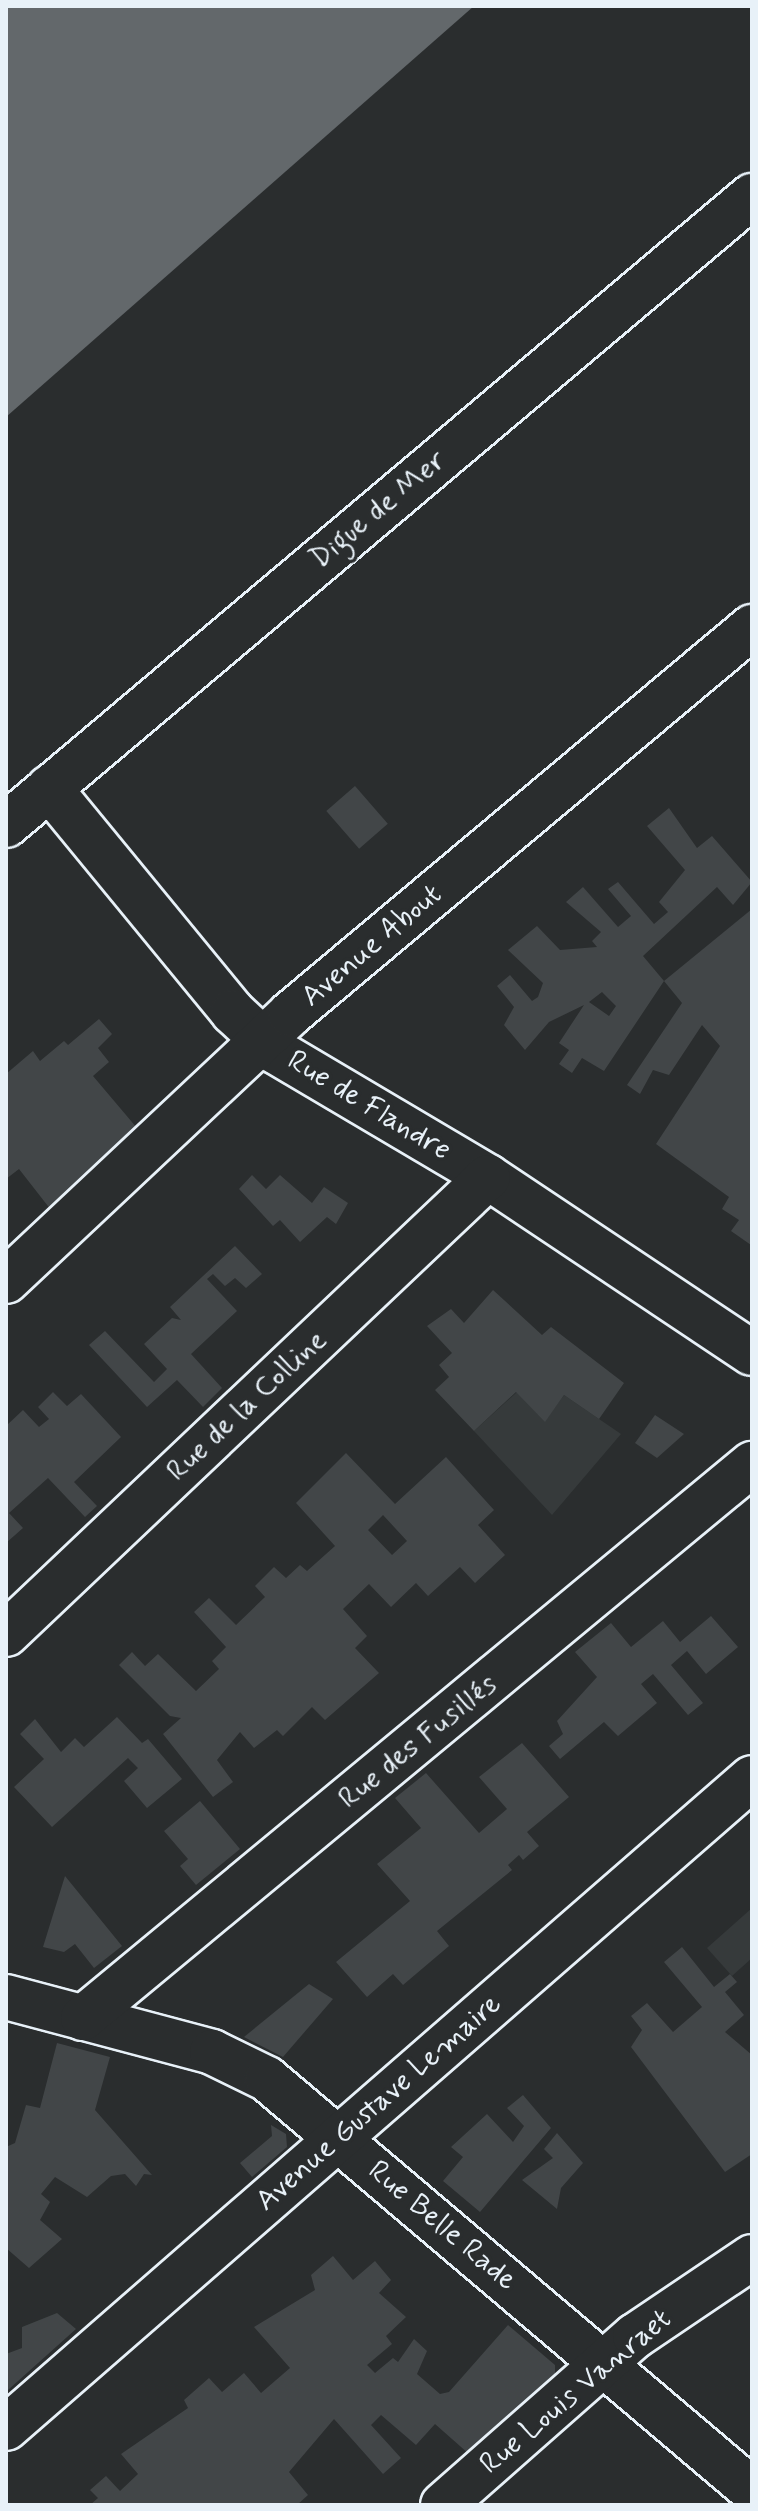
<!DOCTYPE html>
<meta charset="utf-8">
<style>
body{margin:0}
#map{position:relative;width:758px;height:2511px;overflow:hidden;background:#2a2d2e;font-family:Mynerve,sans-serif}
div>[style]{position:absolute}
.built>*{inset:0;background:#363a3b}
.green>*{inset:0;background:#424648;transform-origin:0 0}
.water>*{inset:0;background:#63686b}
.roads{filter:drop-shadow(2px 0 #e8f1f8) drop-shadow(-2px 0 #e8f1f8) drop-shadow(0 2px #e8f1f8) drop-shadow(0 -2px #e8f1f8)}
.street>*{height:44px;margin:-22px;padding:0 22px;transform-origin:22px;border-radius:22px;background:#2a2d2e}
span{translate:-50% -50%;white-space:nowrap;text-align:center;line-height:1.15;-webkit-text-stroke:7px #2a2d2e;paint-order:stroke}
.street-label{font-size:30px;color:#e8f1f8}
.frame{position:absolute;inset:0;border:8px solid #e8f1f8;pointer-events:none}
</style>
<div id="map">
<div class="built">
<i style="clip-path:polygon(517px 1392px,545px 1421px,564px 1395px,621px 1434px,552px 1515px,474px 1431px)"></i>
<i style="clip-path:polygon(752px 1908px,752px 1958px,732px 1976px,707px 1948px)"></i>
</div>
<div class="green">
<i style="left:355px;top:786px;width:50px;height:38px;rotate:49deg"></i>
<i style="clip-path:polygon(evenodd,669px 808px,697px 848px,712px 836px,752px 882px,733px 905px,717px 887px,643px 956px,664px 981px,752px 909px,751px 1245px,731px 1231px,739px 1220px,722px 1209px,729px 1197px,656px 1144px,720px 1046px,702px 1025px,669px 1075px,653px 1070px,640px 1094px,627px 1085px,682px 1003px,664px 981px,604px 1071px,582px 1058px,572px 1073px,559px 1064px,569px 1050px,559px 1043px,584px 1005px,549px 1022px,525px 1050px,504px 1025px,514px 1007px,497px 986px,510px 975px,532px 1001px,538px 997px,543px 983px,508px 950px,537px 926px,560px 950px,597px 947px,592px 941px,601px 932px,566px 902px,583px 887px,618px 927px,631px 916px,608px 889px,618px 882px,654px 924px,668px 912px,659px 902px,685px 870px,647px 826px,669px 808px,602px 992px,616px 1006px,609px 1016px,589px 1002px,602px 992px)"></i>
<i style="clip-path:polygon(99px 1019px,112px 1034px,98px 1048px,109px 1062px,93px 1076px,137px 1128px,51px 1210px,19px 1169px,6px 1179px,6px 1074px,33px 1051px,40px 1061px,64px 1041px,68px 1045px)"></i>
<i style="clip-path:polygon(252px 1175px,266px 1189px,280px 1175px,312px 1203px,324px 1187px,348px 1203px,336px 1224px,327px 1217px,300px 1242px,280px 1220px,273px 1226px,239px 1189px)"></i>
<i style="clip-path:polygon(235px 1246px,262px 1274px,246px 1288px,235px 1278px,225px 1286px,213px 1274px,207px 1279px,237px 1311px,191px 1354px,222px 1388px,203px 1407px,177px 1380px,147px 1407px,89px 1345px,105px 1331px,154px 1382px,167px 1369px,144px 1344px,172px 1318px,181px 1320px,170px 1307px)"></i>
<i style="clip-path:polygon(493px 1290px,542px 1335px,551px 1327px,624px 1383px,599px 1419px,564px 1395px,545px 1422px,516px 1392px,474px 1431px,435px 1390px,449px 1377px,439px 1365px,452px 1353px,427px 1326px,451px 1309px,464px 1323px)"></i>
<i style="clip-path:polygon(53px 1392px,67px 1406px,81px 1394px,121px 1437px,74px 1482px,97px 1506px,85px 1517px,48px 1478px,9px 1513px,23px 1528px,6px 1543px,6px 1426px,23px 1410px,39px 1427px,49px 1419px,38px 1407px)"></i>
<i style="clip-path:polygon(655px 1415px,684px 1434px,657px 1458px,635px 1443px)"></i>
<i style="clip-path:polygon(evenodd,346px 1453px,395px 1504px,446px 1457px,494px 1510px,478px 1525px,505px 1555px,475px 1583px,460px 1567px,428px 1596px,416px 1583px,391px 1607px,369px 1584px,343px 1609px,367px 1636px,355px 1648px,379px 1673px,325px 1720px,312px 1707px,283px 1736px,277px 1730px,254px 1748px,240px 1732px,217px 1760px,233px 1782px,213px 1797px,163px 1734px,181px 1718px,170px 1716px,119px 1665px,132px 1652px,145px 1666px,158px 1654px,196px 1691px,219px 1669px,212px 1661px,226px 1647px,194px 1612px,209px 1598px,236px 1625px,265px 1597px,255px 1586px,274px 1567px,286px 1578px,300px 1565px,307px 1571px,335px 1546px,296px 1503px,346px 1453px,383px 1515px,407px 1541px,392px 1555px,368px 1530px,383px 1515px)"></i>
<i style="clip-path:polygon(711px 1616px,738px 1647px,706px 1674px,687px 1651px,671px 1665px,703px 1703px,688px 1715px,653px 1674px,641px 1684px,657px 1703px,618px 1736px,604px 1722px,560px 1759px,549px 1746px,563px 1734px,557px 1721px,597px 1677px,575px 1652px,611px 1623px,631px 1647px,663px 1621px,680px 1642px)"></i>
<i style="clip-path:polygon(117px 1717px,142px 1743px,148px 1739px,182px 1779px,147px 1808px,124px 1781px,138px 1768px,128px 1758px,52px 1827px,14px 1787px,44px 1759px,20px 1734px,35px 1719px,61px 1752px,75px 1738px,84px 1747px)"></i>
<i style="clip-path:polygon(522px 1743px,569px 1797px,527px 1832px,539px 1846px,523px 1860px,519px 1855px,508px 1865px,512px 1870px,437px 1931px,449px 1946px,403px 1985px,393px 1974px,367px 1997px,336px 1962px,410px 1901px,377px 1864px,421px 1828px,395px 1798px,426px 1773px,479px 1833px,507px 1809px,479px 1777px)"></i>
<i style="clip-path:polygon(200px 1801px,240px 1849px,196px 1885px,180px 1866px,188px 1859px,164px 1831px)"></i>
<i style="clip-path:polygon(65px 1876px,122px 1946px,94px 1968px,75px 1944px,64px 1952px,43px 1947px)"></i>
<i style="clip-path:polygon(682px 1947px,714px 1987px,730px 1974px,737px 1982px,725px 1992px,744px 2015px,725px 2032px,752px 2055px,752px 2154px,725px 2172px,631px 2047px,642px 2030px,631px 2016px,647px 2003px,673px 2032px,702px 2007px,664px 1962px)"></i>
<i style="clip-path:polygon(309px 1984px,333px 1999px,283px 2057px,244px 2037px)"></i>
<i style="clip-path:polygon(57px 2043px,110px 2057px,95px 2110px,152px 2175px,144px 2174px,136px 2186px,125px 2174px,111px 2176px,87px 2197px,55px 2177px,41px 2194px,50px 2202px,40px 2220px,62px 2239px,29px 2268px,6px 2248px,6px 2147px,15px 2143px,26px 2105px,40px 2108px)"></i>
<i style="clip-path:polygon(523px 2095px,551px 2128px,480px 2212px,443px 2181px,463px 2157px,451px 2147px,487px 2114px,513px 2142px,524px 2126px,507px 2108px)"></i>
<i style="clip-path:polygon(271px 2125px,286px 2134px,287px 2147px,252px 2177px,240px 2163px,272px 2136px)"></i>
<i style="clip-path:polygon(557px 2133px,583px 2163px,561px 2188px,557px 2209px,522px 2180px,553px 2158px,544px 2149px)"></i>
<i style="clip-path:polygon(333px 2256px,353px 2280px,375px 2261px,391px 2280px,379px 2293px,406px 2317px,386px 2336px,392px 2344px,367px 2365px,375px 2373px,393px 2358px,398px 2362px,414px 2339px,427px 2351px,417px 2374px,440px 2394px,449px 2392px,508px 2325px,555px 2365px,555px 2379px,469px 2454px,435px 2424px,416px 2445px,381px 2415px,371px 2425px,401px 2458px,383px 2474px,334px 2419px,289px 2472px,308px 2495px,297px 2505px,90px 2505px,98px 2498px,90px 2490px,106px 2476px,120px 2491px,138px 2474px,121px 2454px,188px 2408px,184px 2400px,209px 2378px,222px 2392px,244px 2373px,261px 2393px,290px 2368px,254px 2327px,315px 2290px,311px 2275px)"></i>
<i style="clip-path:polygon(57px 2313px,76px 2329px,8px 2390px,6px 2354px,22px 2348px,22px 2327px)"></i>
</div>
<div class="water">
<i style="clip-path:polygon(6px 6px,474px 6px,6px 417px)"></i>
</div>
<div class="roads">
<div class="street">
<i style="left:49px;top:788px;width:290px;rotate:50.6deg"></i>
<i style="left:233px;top:1012px;width:57px;rotate:42.9deg"></i>
<i style="left:275px;top:1051px;width:247px;rotate:30.6deg"></i>
<i style="left:488px;top:1177px;width:317px;rotate:33.7deg"></i>
<i style="left:6px;top:825px;width:976px;rotate:-40.14deg"></i>
<i style="left:6px;top:1281px;width:390px;rotate:-43.2deg"></i>
<i style="left:290px;top:1014px;width:603px;rotate:-39.95deg"></i>
<i style="left:6px;top:1634px;width:664px;rotate:-43.47deg"></i>
<i style="left:6px;top:1997px;width:213px;rotate:14.9deg"></i>
<i style="left:212px;top:2052px;width:61px;rotate:26.1deg"></i>
<i style="left:267px;top:2079px;width:636px;rotate:40.28deg"></i>
<i style="left:83px;top:2018px;width:869px;rotate:-39.63deg"></i>
<i style="left:6px;top:2428px;width:989px;rotate:-41.07deg"></i>
<i style="left:443px;top:2505px;width:256px;rotate:-41.4deg"></i>
<i style="left:635px;top:2336px;width:141px;rotate:-34deg"></i>
</div>
</div>
<div class="street-label">
<span style="left:378px;top:510px;rotate:-40deg">Digue de Mer</span>
<span style="left:372px;top:946px;rotate:-40deg">Avenue About</span>
<span style="left:369px;top:1106px;rotate:31deg">Rue de Flandre</span>
<span style="left:247px;top:1406px;rotate:-43deg">Rue de la Colline</span>
<span style="left:418px;top:1742px;rotate:-39deg">Rue des Fusillés</span>
<span style="left:379px;top:2103px;rotate:-41deg">Avenue Gustave Lemaire</span>
<span style="left:442px;top:2226px;rotate:40deg">Rue Belle Rade</span>
<span style="left:576px;top:2392px;rotate:-40deg">Rue Louis Vanraet</span>
</div>
<div class="frame"></div>
</div>
